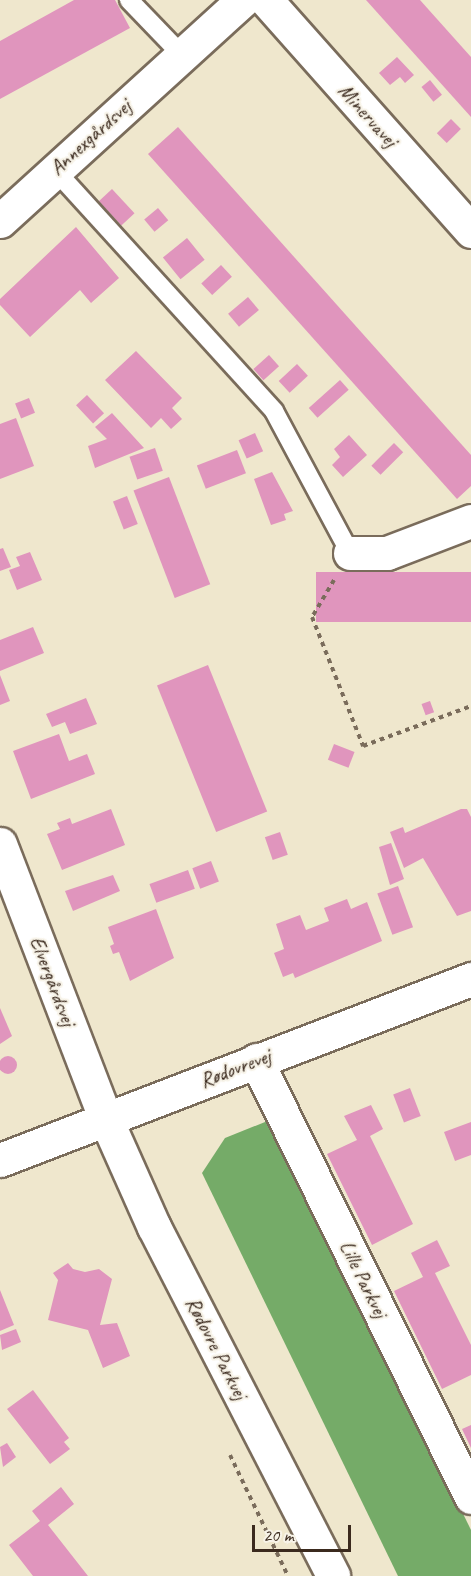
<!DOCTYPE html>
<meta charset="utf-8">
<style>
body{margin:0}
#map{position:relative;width:471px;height:1576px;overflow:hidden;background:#efe7cd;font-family:Caveat,sans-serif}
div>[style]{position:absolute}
.forest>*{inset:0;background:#75ab68}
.building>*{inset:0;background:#e095bd;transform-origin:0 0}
.round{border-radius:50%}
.path>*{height:4px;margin-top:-2px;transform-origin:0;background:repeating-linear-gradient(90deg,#7a6c5b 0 4.5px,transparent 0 9px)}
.roads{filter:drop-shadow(2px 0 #7a6c5b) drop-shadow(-2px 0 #7a6c5b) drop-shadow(0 2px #7a6c5b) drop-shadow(0 -2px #7a6c5b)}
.service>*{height:18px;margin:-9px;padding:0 9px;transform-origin:9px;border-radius:9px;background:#fff}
.minor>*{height:33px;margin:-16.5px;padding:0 16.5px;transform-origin:16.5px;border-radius:16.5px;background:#fff}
.tertiary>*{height:33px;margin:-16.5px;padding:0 16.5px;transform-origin:16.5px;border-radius:16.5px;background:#fff}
span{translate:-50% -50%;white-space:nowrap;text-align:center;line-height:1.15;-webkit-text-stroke:4.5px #f7f3e8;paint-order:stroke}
.street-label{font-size:21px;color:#3b2a1e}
.scale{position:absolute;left:252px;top:1525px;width:99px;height:27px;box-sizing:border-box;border:3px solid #3b2a1e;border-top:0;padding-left:8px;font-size:18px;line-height:21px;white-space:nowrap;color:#3b2a1e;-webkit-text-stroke:4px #f7f3e8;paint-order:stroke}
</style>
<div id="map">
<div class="forest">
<i style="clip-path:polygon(270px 1120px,471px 1530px,471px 1576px,398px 1576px,202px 1173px,225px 1138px)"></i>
</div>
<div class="building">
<i style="clip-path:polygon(74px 0,115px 0,130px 28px,0 99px,0 41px)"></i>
<i style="clip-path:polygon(366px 0,420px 0,471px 57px,471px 117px)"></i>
<i style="clip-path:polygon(397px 57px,414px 75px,405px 83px,400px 77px,390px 85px,379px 73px)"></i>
<i style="left:430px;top:80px;width:19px;height:11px;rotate:51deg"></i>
<i style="left:451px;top:119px;width:14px;height:20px;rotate:45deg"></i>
<i style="clip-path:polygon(178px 127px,471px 455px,471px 486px,457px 499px,148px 154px)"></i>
<i style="left:112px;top:189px;width:33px;height:18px;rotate:47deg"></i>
<i style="left:158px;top:208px;width:16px;height:18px;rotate:50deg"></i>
<i style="clip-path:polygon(76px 227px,119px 278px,91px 303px,80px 290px,30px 337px,0 305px,0 299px)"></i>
<i style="left:187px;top:238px;width:28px;height:31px;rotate:51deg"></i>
<i style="left:221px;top:265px;width:16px;height:27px;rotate:47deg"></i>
<i style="left:248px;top:297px;width:17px;height:26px;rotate:50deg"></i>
<i style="clip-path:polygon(136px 351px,182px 398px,172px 408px,182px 419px,171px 429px,161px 418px,151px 428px,105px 380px)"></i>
<i style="left:269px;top:355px;width:15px;height:21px;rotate:48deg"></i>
<i style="left:297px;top:364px;width:16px;height:25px;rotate:47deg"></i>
<i style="left:340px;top:380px;width:13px;height:42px;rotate:48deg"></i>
<i style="left:87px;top:395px;width:25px;height:15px;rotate:47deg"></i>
<i style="left:29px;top:398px;width:16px;height:15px;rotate:68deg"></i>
<i style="clip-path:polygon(112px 413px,144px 448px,95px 468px,88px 446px,107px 439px,95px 427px)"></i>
<i style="clip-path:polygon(16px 418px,34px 466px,0 479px,0 424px)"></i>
<i style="left:255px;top:433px;width:20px;height:18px;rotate:66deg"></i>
<i style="clip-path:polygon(349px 435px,367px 455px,343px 477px,332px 465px,340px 457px,334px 449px)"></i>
<i style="left:394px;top:443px;width:13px;height:32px;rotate:45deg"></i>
<i style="left:155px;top:448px;width:24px;height:27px;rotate:71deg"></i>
<i style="left:237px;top:450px;width:25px;height:43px;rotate:69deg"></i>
<i style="clip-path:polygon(272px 472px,293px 511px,284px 514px,286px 520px,271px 525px,254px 479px)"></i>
<i style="left:169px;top:477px;width:115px;height:38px;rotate:69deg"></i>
<i style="left:127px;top:496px;width:30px;height:15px;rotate:69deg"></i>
<i style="clip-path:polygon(3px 548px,11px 567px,0 571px,0 549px)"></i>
<i style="clip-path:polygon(30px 552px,42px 580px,17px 590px,9px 570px,20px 566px,16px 557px)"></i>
<i style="left:471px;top:572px;width:50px;height:155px;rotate:90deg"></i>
<i style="clip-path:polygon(33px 627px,44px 653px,0 671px,0 640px)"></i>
<i style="left:208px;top:665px;width:158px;height:55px;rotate:68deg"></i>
<i style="clip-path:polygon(0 675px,10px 701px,0 705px)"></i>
<i style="clip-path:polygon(86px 698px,97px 724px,70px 734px,65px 722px,52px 727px,46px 714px)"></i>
<i style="left:430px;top:701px;width:12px;height:9px;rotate:70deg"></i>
<i style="clip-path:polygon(59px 734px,69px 761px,87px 754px,95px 774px,31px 799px,13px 751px)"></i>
<i style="left:334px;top:744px;width:22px;height:17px;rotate:21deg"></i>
<i style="clip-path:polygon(111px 809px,125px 845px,62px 870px,47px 834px,60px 829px,57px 823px,70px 818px,72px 824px)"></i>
<i style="clip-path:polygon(461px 809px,467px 809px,471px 817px,471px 911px,457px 916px,423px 858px,404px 868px,390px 832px,403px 827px,405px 833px)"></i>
<i style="left:280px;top:832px;width:24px;height:16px;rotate:71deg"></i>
<i style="clip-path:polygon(391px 843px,404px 879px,390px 885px,379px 847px)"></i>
<i style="left:211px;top:861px;width:22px;height:20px;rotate:69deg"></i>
<i style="left:188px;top:870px;width:20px;height:41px;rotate:70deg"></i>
<i style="clip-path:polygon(113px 875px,120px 891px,73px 911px,65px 891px)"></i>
<i style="left:398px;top:886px;width:44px;height:22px;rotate:70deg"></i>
<i style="clip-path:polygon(347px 899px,351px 909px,367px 902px,382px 941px,295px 978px,293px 973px,283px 977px,274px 953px,284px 949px,276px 924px,300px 915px,306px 930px,329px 921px,324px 908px)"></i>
<i style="clip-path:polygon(156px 909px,174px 958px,130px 981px,119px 952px,113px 954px,110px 946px,114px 944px,108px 927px)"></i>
<i style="clip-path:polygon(0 1008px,12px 1036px,0 1044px)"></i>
<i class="round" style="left:-1px;top:1056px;width:18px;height:18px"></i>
<i style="left:410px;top:1088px;width:30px;height:18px;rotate:69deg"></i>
<i style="clip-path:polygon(371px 1105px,383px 1129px,370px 1136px,413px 1224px,372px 1245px,327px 1154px,357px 1140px,344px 1116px)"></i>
<i style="clip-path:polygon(471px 1122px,471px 1155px,455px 1161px,444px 1132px)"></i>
<i style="clip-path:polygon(437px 1240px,450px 1266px,435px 1273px,471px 1345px,471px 1375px,442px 1389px,394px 1291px,423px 1277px,411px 1253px)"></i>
<i style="clip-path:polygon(68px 1263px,73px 1269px,85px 1272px,99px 1269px,112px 1279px,100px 1325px,117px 1323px,130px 1356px,103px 1368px,88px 1330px,48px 1320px,58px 1280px,53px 1273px)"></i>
<i style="clip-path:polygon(0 1290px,14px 1325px,0 1331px)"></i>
<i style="clip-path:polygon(16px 1329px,21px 1342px,2px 1350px,0 1335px)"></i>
<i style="clip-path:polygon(33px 1390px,69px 1438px,64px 1442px,70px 1449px,50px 1464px,7px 1409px)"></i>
<i style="clip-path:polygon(471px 1425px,471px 1448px,462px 1429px)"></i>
<i style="clip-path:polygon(7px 1443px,16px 1457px,3px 1467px,0 1447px)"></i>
<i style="clip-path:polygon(61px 1487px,74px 1504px,48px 1525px,88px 1576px,33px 1576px,9px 1545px,40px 1521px,32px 1511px)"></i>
</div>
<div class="path">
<i style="left:334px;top:580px;width:43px;rotate:120.7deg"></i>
<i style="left:312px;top:617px;width:139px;rotate:68.4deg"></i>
<i style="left:363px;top:746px;width:115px;rotate:-20.3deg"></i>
<i style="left:230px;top:1455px;width:134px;rotate:64.4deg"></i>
</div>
<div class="roads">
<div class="service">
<i style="left:129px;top:0;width:76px;rotate:46.1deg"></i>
<i style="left:54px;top:169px;width:327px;rotate:47.7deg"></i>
<i style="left:274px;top:411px;width:161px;rotate:61.8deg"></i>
</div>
<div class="minor">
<i style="left:266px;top:0;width:309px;rotate:48.4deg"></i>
<i style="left:0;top:221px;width:328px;rotate:-42.3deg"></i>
<i style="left:350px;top:553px;width:37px"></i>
<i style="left:387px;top:553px;width:90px;rotate:-20.9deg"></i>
<i style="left:0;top:844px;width:292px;rotate:69deg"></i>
<i style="left:256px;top:1060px;width:487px;rotate:63.8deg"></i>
</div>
<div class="tertiary">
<i style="left:105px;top:1117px;width:120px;rotate:66deg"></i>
<i style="left:154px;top:1227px;width:392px;rotate:62.8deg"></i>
<i style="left:0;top:1160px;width:505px;rotate:-21.02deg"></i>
</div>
</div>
<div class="street-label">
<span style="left:368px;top:115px;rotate:48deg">Minervavej</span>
<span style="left:90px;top:137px;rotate:-42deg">Annexgårdsvej</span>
<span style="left:53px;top:981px;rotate:69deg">Elvergårdsvej</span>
<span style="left:235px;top:1068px;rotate:-21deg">Rødovrevej</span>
<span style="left:364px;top:1279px;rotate:64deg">Lille Parkvej</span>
<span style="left:217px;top:1348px;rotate:63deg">Rødovre Parkvej</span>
</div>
<div class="scale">20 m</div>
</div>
